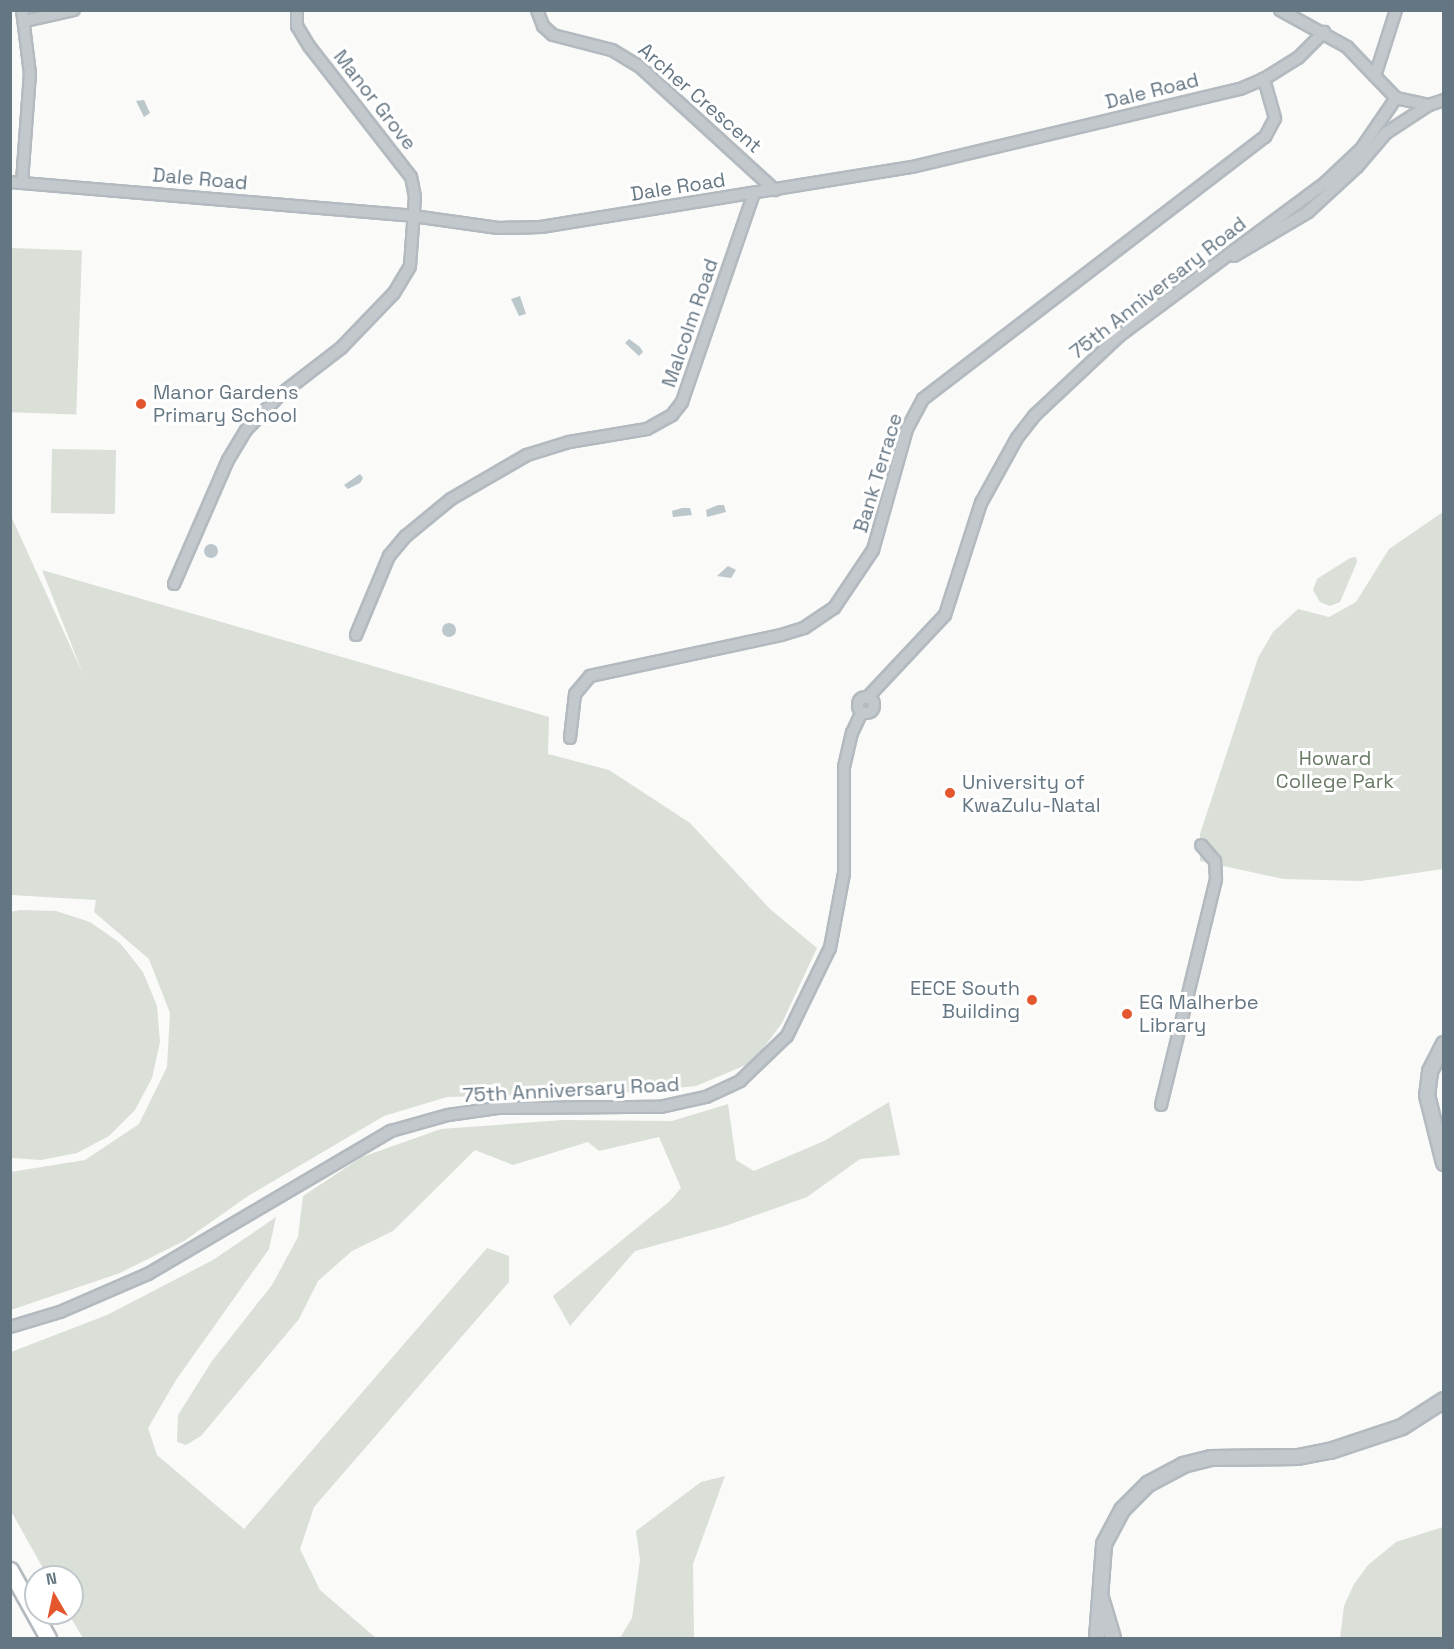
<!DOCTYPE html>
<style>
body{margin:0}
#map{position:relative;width:1454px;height:1649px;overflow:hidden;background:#fafaf8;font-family:"Space Grotesk",sans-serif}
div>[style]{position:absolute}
.green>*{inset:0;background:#dadfd7;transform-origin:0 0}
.water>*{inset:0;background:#bbc7cb}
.round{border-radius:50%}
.roads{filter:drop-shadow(2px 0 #b3babf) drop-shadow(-2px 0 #b3babf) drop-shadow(0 2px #b3babf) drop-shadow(0 -2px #b3babf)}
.minor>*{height:10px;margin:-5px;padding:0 5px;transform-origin:5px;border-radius:5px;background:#c3c8cc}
.minor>.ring{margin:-5px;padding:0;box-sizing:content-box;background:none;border:10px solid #c3c8cc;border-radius:50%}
.tertiary>*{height:14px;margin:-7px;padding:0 7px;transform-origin:7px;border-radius:7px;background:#c3c8cc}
.secondary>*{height:15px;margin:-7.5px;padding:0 7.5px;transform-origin:7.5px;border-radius:7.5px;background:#fff}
.dots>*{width:16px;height:16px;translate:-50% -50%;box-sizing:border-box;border:3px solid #fff;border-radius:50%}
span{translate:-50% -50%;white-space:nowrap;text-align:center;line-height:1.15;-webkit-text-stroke:6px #fff;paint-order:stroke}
.street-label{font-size:20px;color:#657683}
.poi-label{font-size:20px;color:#657683}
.left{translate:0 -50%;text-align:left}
.right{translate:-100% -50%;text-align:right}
.park-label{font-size:20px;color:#687a64}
.frame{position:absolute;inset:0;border:12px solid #657683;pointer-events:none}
.north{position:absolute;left:24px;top:1565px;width:60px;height:60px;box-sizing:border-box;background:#fff;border:2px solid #c1c8cd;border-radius:50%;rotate:351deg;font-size:16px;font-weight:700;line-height:24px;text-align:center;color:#657683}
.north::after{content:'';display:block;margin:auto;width:21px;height:27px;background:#e4572e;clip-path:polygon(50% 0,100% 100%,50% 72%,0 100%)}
</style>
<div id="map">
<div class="green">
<i style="left:10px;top:248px;width:72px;height:164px;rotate:2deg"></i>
<i style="left:52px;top:449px;width:64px;height:64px;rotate:1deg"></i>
<i style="clip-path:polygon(1443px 512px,1443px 869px,1361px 881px,1284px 879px,1200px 861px,1200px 834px,1258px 658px,1273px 632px,1298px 609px,1329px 617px,1356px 602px,1389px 549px)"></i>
<i style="clip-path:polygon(11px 516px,83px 674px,42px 570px,549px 717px,548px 754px,609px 770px,690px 823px,770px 909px,817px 948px,782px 1023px,753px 1062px,696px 1086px,637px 1092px,447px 1097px,384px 1116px,248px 1196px,184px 1241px,120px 1273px,11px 1310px,11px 1172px,85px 1160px,139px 1124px,167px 1067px,170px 1013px,149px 959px,94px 912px,96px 900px,11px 895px)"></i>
<i style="clip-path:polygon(1350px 558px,1356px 557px,1357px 562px,1340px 602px,1330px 606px,1320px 602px,1313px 590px,1317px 579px)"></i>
<i style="clip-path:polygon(20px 910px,56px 911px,90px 922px,120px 943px,143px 972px,157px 1006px,160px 1042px,152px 1078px,135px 1110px,109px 1136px,77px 1153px,41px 1160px,11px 1158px,10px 912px)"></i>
<i style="clip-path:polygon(889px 1102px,900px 1155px,860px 1159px,807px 1197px,725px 1226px,635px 1251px,570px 1326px,553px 1296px,670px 1201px,681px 1188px,659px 1137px,599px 1151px,588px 1142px,513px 1165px,475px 1150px,393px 1231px,352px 1251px,318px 1281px,299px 1319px,201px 1436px,186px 1445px,177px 1442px,178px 1415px,212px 1361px,272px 1285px,298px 1237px,303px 1196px,362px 1157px,441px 1129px,563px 1120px,672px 1121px,728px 1104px,736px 1160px,754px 1171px,824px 1141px)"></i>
<i style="clip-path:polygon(276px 1217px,269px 1249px,176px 1380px,148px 1428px,157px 1455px,244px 1529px,487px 1248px,509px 1256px,509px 1282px,314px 1507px,300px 1549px,320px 1590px,376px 1638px,83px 1638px,68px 1613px,72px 1613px,72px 1577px,48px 1577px,11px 1511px,11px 1352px,107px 1315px,213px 1260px)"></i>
<i style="clip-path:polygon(725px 1476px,693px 1564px,694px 1638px,620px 1638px,632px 1618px,640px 1560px,636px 1531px,701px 1482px)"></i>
<i style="clip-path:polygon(1443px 1527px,1443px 1638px,1340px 1638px,1344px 1606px,1354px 1584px,1368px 1565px,1396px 1542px)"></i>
</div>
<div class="water">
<i style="clip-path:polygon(144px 100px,150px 113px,144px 117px,136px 101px)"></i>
<i style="clip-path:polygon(520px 296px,526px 314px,519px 316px,511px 299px)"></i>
<i style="clip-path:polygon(629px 339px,640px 347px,643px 352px,639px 356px,625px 343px)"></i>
<i style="clip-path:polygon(360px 474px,363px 478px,360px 483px,348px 489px,344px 485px)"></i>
<i style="clip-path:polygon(718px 505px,724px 505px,726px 512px,707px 517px,706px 510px)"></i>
<i style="clip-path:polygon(682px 508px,690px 508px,692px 515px,673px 517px,672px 511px)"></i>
<i class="round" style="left:204px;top:544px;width:14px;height:14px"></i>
<i style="clip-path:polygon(728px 566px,736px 570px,731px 578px,717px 576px)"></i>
<i class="round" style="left:442px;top:623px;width:14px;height:14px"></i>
</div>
<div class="roads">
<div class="minor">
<i style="left:537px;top:10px;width:17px;rotate:69deg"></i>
<i style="left:543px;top:26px;width:13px;rotate:42deg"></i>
<i style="left:553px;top:35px;width:61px;rotate:14.3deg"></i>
<i style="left:612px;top:50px;width:31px;rotate:31deg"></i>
<i style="left:639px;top:66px;width:184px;rotate:42.4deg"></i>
<i style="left:1280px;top:10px;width:77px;rotate:28.9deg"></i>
<i style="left:1347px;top:47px;width:71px;rotate:46.1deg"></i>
<i style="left:1396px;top:98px;width:34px;rotate:12deg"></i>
<i style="left:1429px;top:105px;width:16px;rotate:-18deg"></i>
<i style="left:25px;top:21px;width:50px;rotate:-12.7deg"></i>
<i style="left:1375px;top:76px;width:69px;rotate:-72.3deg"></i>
<i style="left:10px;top:182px;width:404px;rotate:4.8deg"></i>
<i style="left:413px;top:216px;width:86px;rotate:8deg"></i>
<i style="left:498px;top:228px;width:43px;rotate:-1.3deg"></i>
<i style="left:541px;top:227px;width:376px;rotate:-9.2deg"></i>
<i style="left:912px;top:167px;width:337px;rotate:-13.4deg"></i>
<i style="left:1240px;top:89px;width:26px;rotate:-23deg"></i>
<i style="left:1264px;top:79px;width:40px;rotate:-32deg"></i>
<i style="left:1298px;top:58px;width:37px;rotate:-45deg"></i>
<i style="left:22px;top:182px;width:108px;rotate:-85.8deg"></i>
<i style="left:30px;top:74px;width:64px;rotate:-97.1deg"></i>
<i style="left:1234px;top:256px;width:86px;rotate:-30.7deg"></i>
<i style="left:1308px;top:212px;width:67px;rotate:-42.6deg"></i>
<i style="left:1357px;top:167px;width:45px;rotate:-49.5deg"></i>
<i style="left:1386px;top:133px;width:51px;rotate:-33.1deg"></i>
<i style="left:174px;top:584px;width:135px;rotate:-66.5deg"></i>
<i style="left:228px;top:460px;width:35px;rotate:-59deg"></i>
<i style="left:246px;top:430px;width:49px;rotate:-45.8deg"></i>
<i style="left:280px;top:395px;width:77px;rotate:-37.6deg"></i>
<i style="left:341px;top:348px;width:76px;rotate:-46.1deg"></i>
<i style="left:394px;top:293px;width:31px;rotate:-59deg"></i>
<i style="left:410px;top:266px;width:69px;rotate:-85.9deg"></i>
<i style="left:415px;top:197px;width:20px;rotate:-101deg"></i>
<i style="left:411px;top:177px;width:166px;rotate:-127.9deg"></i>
<i style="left:309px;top:46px;width:23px;rotate:-121deg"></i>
<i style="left:297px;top:26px;width:16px;rotate:-90deg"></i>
<i style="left:356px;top:635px;width:86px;rotate:-67.3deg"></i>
<i style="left:389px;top:556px;width:26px;rotate:-50deg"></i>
<i style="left:406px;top:536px;width:58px;rotate:-39.4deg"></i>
<i style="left:451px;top:499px;width:88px;rotate:-30.1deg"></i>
<i style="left:527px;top:455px;width:44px;rotate:-17.2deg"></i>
<i style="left:569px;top:442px;width:79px;rotate:-9.5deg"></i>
<i style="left:647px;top:429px;width:29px;rotate:-29deg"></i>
<i style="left:672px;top:415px;width:16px;rotate:-52deg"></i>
<i style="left:682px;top:402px;width:221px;rotate:-71deg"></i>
<i class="ring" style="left:858px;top:697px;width:6px;height:6px"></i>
<i style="left:867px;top:698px;width:114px;rotate:-46.8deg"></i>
<i style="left:945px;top:615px;width:118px;rotate:-72.2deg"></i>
<i style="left:981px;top:503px;width:74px;rotate:-61deg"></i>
<i style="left:1017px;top:438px;width:29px;rotate:-52deg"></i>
<i style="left:1035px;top:415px;width:115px;rotate:-43.2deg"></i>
<i style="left:1119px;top:336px;width:257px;rotate:-36.6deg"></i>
<i style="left:1325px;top:183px;width:50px;rotate:-43.4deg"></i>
<i style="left:1361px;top:149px;width:62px;rotate:-55.5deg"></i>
<i style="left:570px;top:738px;width:44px;rotate:-83.5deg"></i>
<i style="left:575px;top:694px;width:23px;rotate:-50deg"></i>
<i style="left:590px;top:676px;width:195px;rotate:-12.1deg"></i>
<i style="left:781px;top:635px;width:24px;rotate:-17deg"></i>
<i style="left:804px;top:628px;width:36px;rotate:-34deg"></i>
<i style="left:834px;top:608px;width:70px;rotate:-56.1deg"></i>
<i style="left:873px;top:550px;width:126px;rotate:-74.3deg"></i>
<i style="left:907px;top:429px;width:34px;rotate:-62deg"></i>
<i style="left:923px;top:399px;width:431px;rotate:-37.5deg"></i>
<i style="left:1265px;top:137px;width:21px;rotate:-62deg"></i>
<i style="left:1275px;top:118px;width:41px;rotate:-105.8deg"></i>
<i style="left:1161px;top:1105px;width:233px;rotate:-76.3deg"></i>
<i style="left:1216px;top:879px;width:18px;rotate:-93deg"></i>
<i style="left:1215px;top:861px;width:21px;rotate:-131deg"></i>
<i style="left:10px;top:1327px;width:52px;rotate:-16.7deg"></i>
<i style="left:60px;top:1312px;width:96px;rotate:-23.4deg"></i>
<i style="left:148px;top:1274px;width:282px;rotate:-30.5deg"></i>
<i style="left:391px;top:1131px;width:59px;rotate:-15.7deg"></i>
<i style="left:448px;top:1115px;width:50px;rotate:-8deg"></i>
<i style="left:498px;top:1108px;width:162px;rotate:-0.4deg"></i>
<i style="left:660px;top:1107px;width:47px;rotate:-12.3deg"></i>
<i style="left:706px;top:1097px;width:38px;rotate:-25deg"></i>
<i style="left:740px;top:1081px;width:65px;rotate:-43.8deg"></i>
<i style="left:787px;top:1036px;width:98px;rotate:-64deg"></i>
<i style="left:830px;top:948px;width:76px;rotate:-79.4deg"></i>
<i style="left:844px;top:873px;width:106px;rotate:-90deg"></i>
<i style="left:844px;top:767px;width:35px;rotate:-77deg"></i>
<i style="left:852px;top:733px;width:23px;rotate:-65deg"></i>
</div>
<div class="tertiary">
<i style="left:1444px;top:1044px;width:31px;rotate:117deg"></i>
<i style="left:1430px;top:1072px;width:23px;rotate:97deg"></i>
<i style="left:1427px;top:1095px;width:70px;rotate:76deg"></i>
<i style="left:1101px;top:1598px;width:42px;rotate:73.3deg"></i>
<i style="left:1097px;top:1638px;width:94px;rotate:-85.7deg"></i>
<i style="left:1104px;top:1544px;width:38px;rotate:-62deg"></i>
<i style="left:1122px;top:1510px;width:37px;rotate:-45deg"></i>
<i style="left:1148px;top:1484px;width:40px;rotate:-28deg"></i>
<i style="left:1183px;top:1465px;width:29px;rotate:-14deg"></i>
<i style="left:1211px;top:1458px;width:87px;rotate:-0.7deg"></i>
<i style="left:1298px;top:1457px;width:33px;rotate:-11deg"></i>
<i style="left:1330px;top:1451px;width:76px;rotate:-18.4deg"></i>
<i style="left:1402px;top:1427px;width:50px;rotate:-32.7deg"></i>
</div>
<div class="secondary">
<i style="left:10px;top:1570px;width:78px;rotate:60.8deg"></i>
</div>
</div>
<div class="dots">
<i style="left:141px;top:404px;background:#e4572e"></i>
<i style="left:950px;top:793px;background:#e4572e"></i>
<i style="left:1032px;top:1000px;background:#e4572e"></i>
<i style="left:1127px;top:1014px;background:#e4572e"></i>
</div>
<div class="street-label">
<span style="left:1152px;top:91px;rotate:-14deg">Dale Road</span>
<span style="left:700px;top:98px;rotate:41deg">Archer Crescent</span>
<span style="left:375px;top:100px;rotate:52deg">Manor Grove</span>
<span style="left:200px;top:179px;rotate:5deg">Dale Road</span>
<span style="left:678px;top:187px;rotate:-9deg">Dale Road</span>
<span style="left:1158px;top:288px;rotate:-38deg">75th Anniversary Road</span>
<span style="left:690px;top:323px;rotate:-71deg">Malcolm Road</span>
<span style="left:878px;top:473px;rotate:-73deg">Bank Terrace</span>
<span style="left:571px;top:1090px;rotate:-3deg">75th Anniversary Road</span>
</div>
<div class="poi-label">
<span class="left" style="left:153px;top:404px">Manor Gardens<br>Primary School</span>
<span class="left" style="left:962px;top:794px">University of<br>KwaZulu-Natal</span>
<span class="right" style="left:1020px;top:1000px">EECE South<br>Building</span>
<span class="left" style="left:1139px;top:1014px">EG Malherbe<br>Library</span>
</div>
<div class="park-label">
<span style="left:1335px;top:770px">Howard<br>College Park</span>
</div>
<div class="frame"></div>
<div class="north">N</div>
</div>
